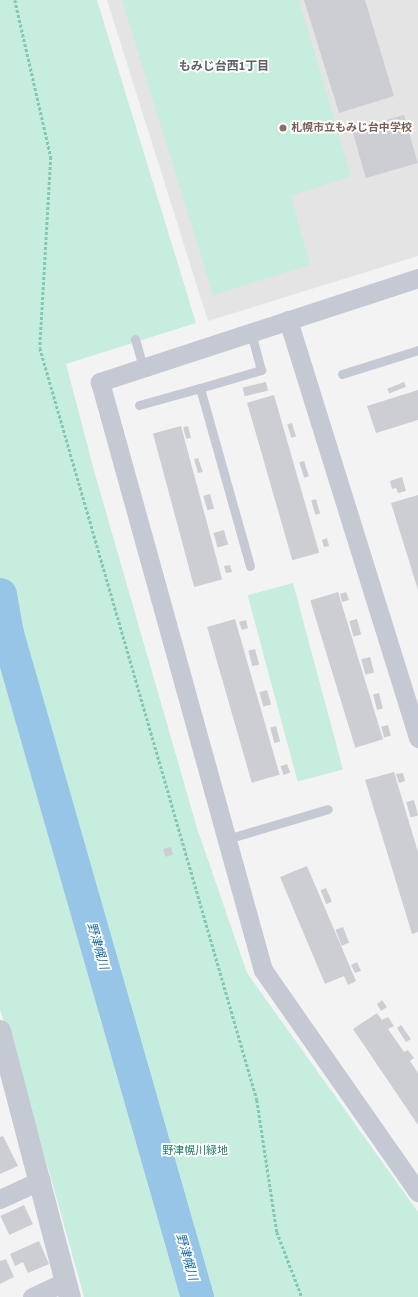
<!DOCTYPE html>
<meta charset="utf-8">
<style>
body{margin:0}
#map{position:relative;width:418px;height:1297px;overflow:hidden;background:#f4f3f3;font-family:"Source Sans 3","Noto Sans JP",sans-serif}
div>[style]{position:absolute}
.education>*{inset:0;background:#e5e4e4}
.green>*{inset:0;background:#c6edde;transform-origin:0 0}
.river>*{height:33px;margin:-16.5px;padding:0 16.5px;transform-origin:16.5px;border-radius:16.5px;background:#96c5e7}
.building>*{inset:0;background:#cdced4;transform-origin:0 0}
.path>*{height:2.5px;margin-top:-1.25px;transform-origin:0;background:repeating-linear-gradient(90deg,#80c9b5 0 3px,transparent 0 5px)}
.service>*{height:9px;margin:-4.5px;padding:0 4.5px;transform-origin:4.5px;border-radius:4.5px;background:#c5c9d3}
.minor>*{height:19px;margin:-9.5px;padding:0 9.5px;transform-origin:9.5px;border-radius:9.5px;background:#c5c9d3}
.tertiary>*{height:22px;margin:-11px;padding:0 11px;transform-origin:11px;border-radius:11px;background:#c5c9d3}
.dots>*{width:11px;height:11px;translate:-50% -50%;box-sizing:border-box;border:2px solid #fff;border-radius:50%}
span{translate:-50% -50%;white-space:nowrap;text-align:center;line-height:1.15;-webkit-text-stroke:3.5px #fff;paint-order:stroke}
.education-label{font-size:11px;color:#785e54;font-weight:700}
.left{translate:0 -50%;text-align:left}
.park-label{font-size:11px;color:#1f7d62}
.neighbourhood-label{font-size:12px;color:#5f6167;font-weight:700}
.water-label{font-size:12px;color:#176aa6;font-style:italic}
</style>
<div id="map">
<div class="education">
<i style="clip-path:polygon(107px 0,418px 0,418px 256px,208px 321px)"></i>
</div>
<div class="green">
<i style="clip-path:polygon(0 0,97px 0,196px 323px,66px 364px,95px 474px,197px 828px,247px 973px,418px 1212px,418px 1297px,84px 1297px,51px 1178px,0 1009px)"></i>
<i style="clip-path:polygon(122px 0,299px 0,351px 176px,291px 196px,310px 265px,213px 295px)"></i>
<i style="left:293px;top:583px;width:193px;height:47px;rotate:75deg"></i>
</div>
<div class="river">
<i style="left:0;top:594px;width:40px;rotate:80deg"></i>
<i style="left:7px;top:633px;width:691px;rotate:74.03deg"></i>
</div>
<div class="building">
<i style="clip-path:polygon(304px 0,365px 0,394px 96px,339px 113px)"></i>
<i style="left:404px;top:115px;width:50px;height:54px;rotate:74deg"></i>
<i style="left:266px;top:382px;width:9px;height:24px;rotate:77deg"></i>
<i style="left:404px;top:382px;width:5px;height:18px;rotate:68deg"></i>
<i style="clip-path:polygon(418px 390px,418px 420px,376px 433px,367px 406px)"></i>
<i style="left:274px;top:395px;width:164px;height:28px;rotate:74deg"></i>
<i style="left:292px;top:423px;width:14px;height:5px;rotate:73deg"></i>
<i style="left:181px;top:426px;width:159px;height:29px;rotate:75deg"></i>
<i style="left:188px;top:426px;width:12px;height:5px;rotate:76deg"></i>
<i style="clip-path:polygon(198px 458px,203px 472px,198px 473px,194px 459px)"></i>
<i style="left:304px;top:461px;width:16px;height:5px;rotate:72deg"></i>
<i style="clip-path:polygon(402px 477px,406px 491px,398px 493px,396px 488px,392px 489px,390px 481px)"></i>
<i style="left:210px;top:494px;width:15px;height:7px;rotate:74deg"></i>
<i style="clip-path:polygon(418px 495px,418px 590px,391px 503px)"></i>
<i style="left:316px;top:499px;width:15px;height:5px;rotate:74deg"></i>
<i style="left:224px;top:530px;width:15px;height:11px;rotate:74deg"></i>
<i style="clip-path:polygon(327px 538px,329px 546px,324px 547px,322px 540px)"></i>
<i style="clip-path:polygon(230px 565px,232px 572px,226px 573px,224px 566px)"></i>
<i style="left:338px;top:592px;width:154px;height:29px;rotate:73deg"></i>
<i style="clip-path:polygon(346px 592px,349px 600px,342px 602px,340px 594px)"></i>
<i style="left:235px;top:619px;width:162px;height:29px;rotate:74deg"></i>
<i style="left:357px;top:619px;width:16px;height:8px;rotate:75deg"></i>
<i style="clip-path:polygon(246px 620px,248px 628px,242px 630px,239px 622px)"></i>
<i style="left:255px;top:649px;width:16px;height:7px;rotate:75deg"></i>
<i style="left:370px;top:657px;width:16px;height:9px;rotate:75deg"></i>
<i style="left:267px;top:690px;width:15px;height:8px;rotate:74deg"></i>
<i style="left:379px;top:693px;width:16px;height:6px;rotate:76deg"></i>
<i style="left:388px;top:725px;width:11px;height:7px;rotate:75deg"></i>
<i style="left:276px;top:726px;width:16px;height:6px;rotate:75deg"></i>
<i style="left:287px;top:764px;width:9px;height:7px;rotate:69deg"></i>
<i style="clip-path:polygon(394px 772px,418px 852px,418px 932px,412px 934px,365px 780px)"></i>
<i style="clip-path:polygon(403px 773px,405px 781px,399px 783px,396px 774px)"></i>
<i style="left:414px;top:800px;width:16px;height:8px;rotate:75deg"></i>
<i style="left:171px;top:847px;width:8px;height:8px;rotate:76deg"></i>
<i style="clip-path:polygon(307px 866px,356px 981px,348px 985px,344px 976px,325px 984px,280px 877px)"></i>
<i style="left:326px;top:888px;width:15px;height:6px;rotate:67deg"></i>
<i style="left:343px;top:927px;width:17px;height:8px;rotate:69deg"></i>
<i style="clip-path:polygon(357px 962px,361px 971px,355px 973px,351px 965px)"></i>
<i style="clip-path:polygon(382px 1000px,387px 1007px,381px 1011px,377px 1004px)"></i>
<i style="clip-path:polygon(377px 1013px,382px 1020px,388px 1017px,394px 1026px,388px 1029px,404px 1052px,408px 1050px,414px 1058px,410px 1061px,418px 1073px,418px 1125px,353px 1029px)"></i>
<i style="clip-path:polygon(401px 1025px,411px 1039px,406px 1042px,397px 1028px)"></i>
<i style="clip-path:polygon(3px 1136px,18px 1166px,0 1174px,0 1137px)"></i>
<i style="left:24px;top:1205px;width:21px;height:26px;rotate:65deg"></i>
<i style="clip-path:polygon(39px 1241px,49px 1264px,28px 1273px,23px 1262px,15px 1266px,10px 1254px)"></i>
<i style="clip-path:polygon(6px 1259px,14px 1277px,0 1284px,0 1261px)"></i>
</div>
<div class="path">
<i style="left:15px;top:0;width:161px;rotate:77.1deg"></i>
<i style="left:51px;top:157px;width:191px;rotate:93.3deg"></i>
<i style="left:40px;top:348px;width:783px;rotate:73.9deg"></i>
<i style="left:257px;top:1100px;width:134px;rotate:81.4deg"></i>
<i style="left:277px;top:1232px;width:70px;rotate:69deg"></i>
</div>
<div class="service">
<i style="left:135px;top:339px;width:29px;rotate:74deg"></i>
<i style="left:342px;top:374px;width:80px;rotate:-17.5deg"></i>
<i style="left:139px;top:405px;width:63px;rotate:-15.6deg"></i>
<i style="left:250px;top:566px;width:185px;rotate:-105.7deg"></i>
<i style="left:200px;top:388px;width:64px;rotate:-16.4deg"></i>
<i style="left:261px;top:370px;width:38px;rotate:-105deg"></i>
<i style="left:227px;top:839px;width:105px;rotate:-16.5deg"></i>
</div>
<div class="minor">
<i style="left:418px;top:278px;width:335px;rotate:161.9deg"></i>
<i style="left:100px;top:382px;width:610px;rotate:74.51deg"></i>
<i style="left:263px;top:970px;width:271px;rotate:55.1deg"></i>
<i style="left:288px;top:320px;width:438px;rotate:72.7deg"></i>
<i style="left:0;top:1199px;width:45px;rotate:-24.9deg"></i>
<i style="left:32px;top:1297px;width:38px;rotate:-25deg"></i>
</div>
<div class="tertiary">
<i style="left:0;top:1031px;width:275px;rotate:75.3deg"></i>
</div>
<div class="dots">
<i style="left:283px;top:128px;background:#8d6e63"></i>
</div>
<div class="education-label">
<span class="left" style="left:291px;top:128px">札幌市立もみじ台中学校</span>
</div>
<div class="park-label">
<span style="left:195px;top:1151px">野津幌川緑地</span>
</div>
<div class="neighbourhood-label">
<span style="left:224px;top:67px">もみじ台西1丁目</span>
</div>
<div class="water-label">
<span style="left:97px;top:946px;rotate:74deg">野津幌川</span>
<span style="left:186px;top:1257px;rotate:74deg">野津幌川</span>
</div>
</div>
